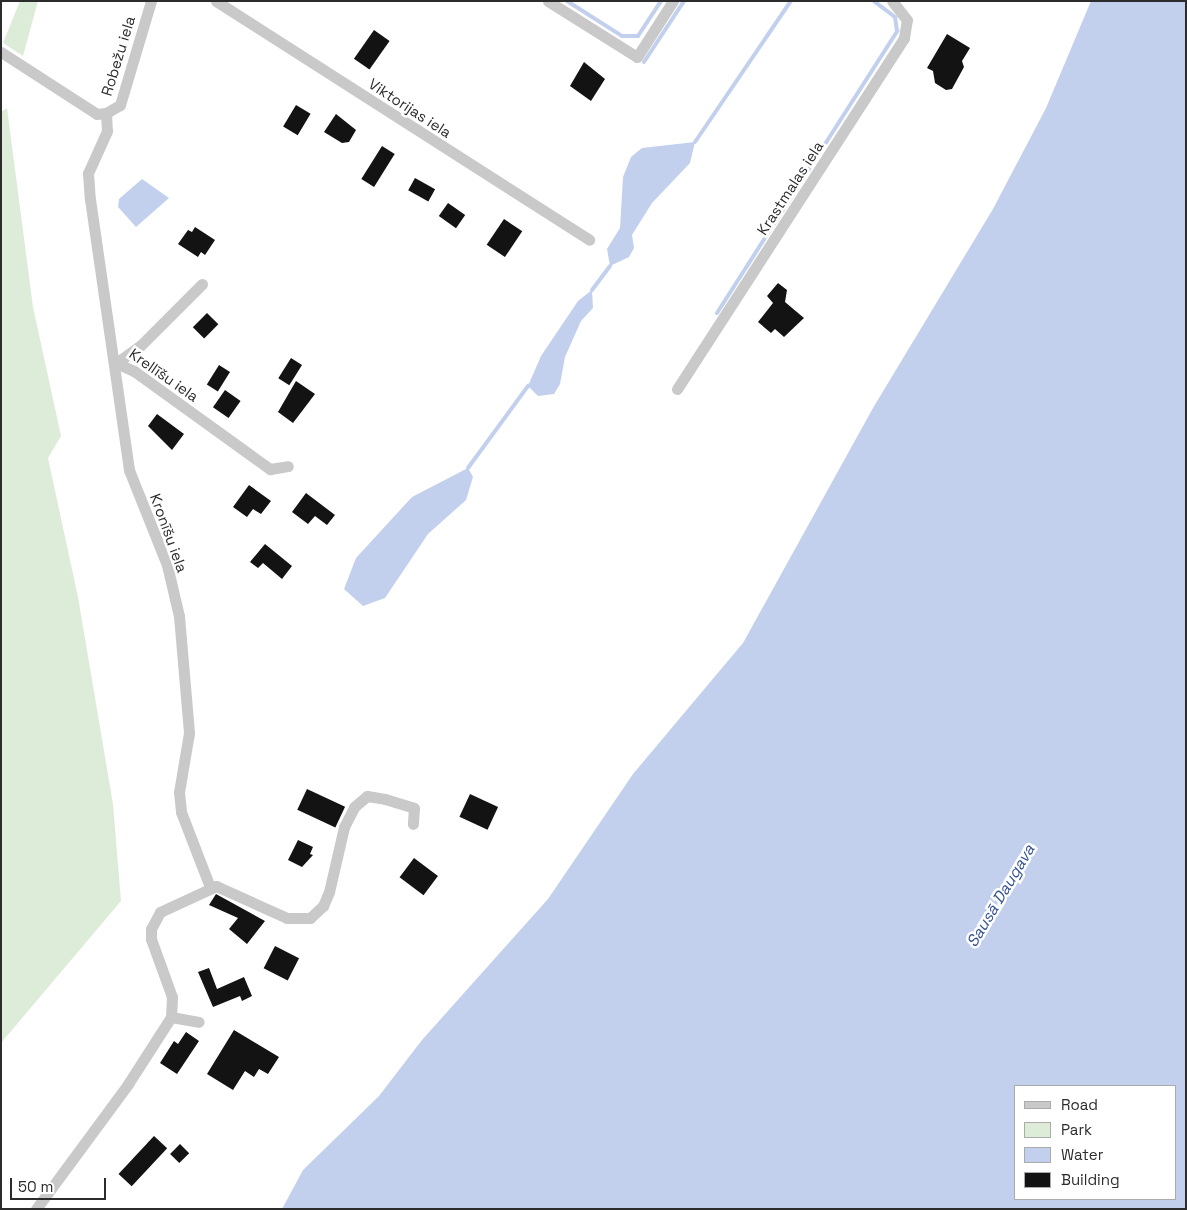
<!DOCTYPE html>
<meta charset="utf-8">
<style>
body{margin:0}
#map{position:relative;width:1187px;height:1210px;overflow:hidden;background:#fff;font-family:"Space Grotesk",sans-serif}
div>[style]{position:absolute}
.green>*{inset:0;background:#ddecd8}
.water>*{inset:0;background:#c2d0ed}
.stream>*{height:4px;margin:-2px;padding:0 2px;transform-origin:2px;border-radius:2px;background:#c2d0ed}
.building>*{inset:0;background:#131313;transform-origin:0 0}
.minor>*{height:11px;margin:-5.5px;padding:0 5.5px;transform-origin:5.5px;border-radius:5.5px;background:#c9c9c9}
span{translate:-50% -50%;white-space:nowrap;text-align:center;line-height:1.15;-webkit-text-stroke:5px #fff;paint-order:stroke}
.street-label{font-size:15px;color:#2c2c2c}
.water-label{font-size:16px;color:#355394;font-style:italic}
.frame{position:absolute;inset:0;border:2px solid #2c2c2c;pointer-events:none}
.legend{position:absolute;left:1014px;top:1085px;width:162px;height:115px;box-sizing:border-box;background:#fff;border:1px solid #ababab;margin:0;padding:6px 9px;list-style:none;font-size:15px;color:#2c2c2c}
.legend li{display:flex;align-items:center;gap:10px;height:25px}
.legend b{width:25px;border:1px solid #ababab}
.scale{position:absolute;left:10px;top:1178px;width:96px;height:22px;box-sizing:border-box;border:2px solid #2c2c2c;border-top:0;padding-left:6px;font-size:15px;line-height:18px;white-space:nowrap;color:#2c2c2c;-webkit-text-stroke:4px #fff;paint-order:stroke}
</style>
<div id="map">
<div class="green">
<i style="clip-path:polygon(20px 1px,38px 1px,23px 56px,3px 43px)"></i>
<i style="clip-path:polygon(7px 108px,33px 307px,61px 436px,48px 458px,78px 597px,113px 804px,121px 901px,1px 1043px,1px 112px)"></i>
</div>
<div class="water">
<i style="clip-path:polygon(evenodd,1091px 1px,1186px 1px,1186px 1209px,282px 1209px,303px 1170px,379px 1096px,422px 1040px,548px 899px,633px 774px,743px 643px,873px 408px,993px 209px,1046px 108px,1091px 1px,1176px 1086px,1176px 1199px,1016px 1199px,1016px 1086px,1176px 1086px)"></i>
<i style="clip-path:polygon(695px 142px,690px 163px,652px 203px,632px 235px,634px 248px,629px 257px,610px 266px,607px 249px,620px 228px,623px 177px,631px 157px,642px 148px)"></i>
<i style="clip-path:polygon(142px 179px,169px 198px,136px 227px,118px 207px,119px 199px)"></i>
<i style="clip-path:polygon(592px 290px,593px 308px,581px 321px,565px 357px,560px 384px,554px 394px,538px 396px,528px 386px,541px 356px,578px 301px)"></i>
<i style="clip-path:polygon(468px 468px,473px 477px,466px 500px,428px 534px,385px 598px,363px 606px,344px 589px,356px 558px,412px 497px)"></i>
</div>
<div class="stream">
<i style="left:567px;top:1px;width:65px;rotate:32.5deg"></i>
<i style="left:622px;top:36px;width:16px"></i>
<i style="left:638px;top:36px;width:42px;rotate:-56.7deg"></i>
<i style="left:644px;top:62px;width:73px;rotate:-56.7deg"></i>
<i style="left:695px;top:142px;width:171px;rotate:-55.8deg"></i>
<i style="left:592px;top:290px;width:30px;rotate:-53deg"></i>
<i style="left:717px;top:313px;width:335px;rotate:-57.4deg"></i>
<i style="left:897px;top:31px;width:14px;rotate:-98deg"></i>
<i style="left:895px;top:17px;width:26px;rotate:-143deg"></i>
<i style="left:468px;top:468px;width:102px;rotate:-53.8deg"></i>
</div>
<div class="building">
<i style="left:374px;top:30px;width:19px;height:35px;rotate:35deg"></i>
<i style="clip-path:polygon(947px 34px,970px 48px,962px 61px,964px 67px,952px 89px,946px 90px,935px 83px,933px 71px,927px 68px)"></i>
<i style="clip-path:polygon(584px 62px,605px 79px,591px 101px,570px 86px)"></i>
<i style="left:296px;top:105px;width:17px;height:25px;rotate:31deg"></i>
<i style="clip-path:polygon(336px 114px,356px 130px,349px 142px,342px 143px,324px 132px)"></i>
<i style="left:382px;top:146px;width:15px;height:39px;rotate:32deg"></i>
<i style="left:415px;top:178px;width:23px;height:14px;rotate:29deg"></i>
<i style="left:448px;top:203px;width:21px;height:16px;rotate:35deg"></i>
<i style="left:504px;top:219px;width:22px;height:31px;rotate:34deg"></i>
<i style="clip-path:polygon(195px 227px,215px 240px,205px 255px,201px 252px,198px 257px,178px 244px,188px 230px,192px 232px)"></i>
<i style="clip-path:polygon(778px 283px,787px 290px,785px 302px,804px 318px,784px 337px,775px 329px,771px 333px,758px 322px,773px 303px,767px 296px)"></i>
<i style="left:207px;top:313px;width:16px;height:20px;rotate:45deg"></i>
<i style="left:291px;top:358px;width:13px;height:24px;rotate:32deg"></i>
<i style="left:219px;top:365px;width:13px;height:23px;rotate:32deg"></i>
<i style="clip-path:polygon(296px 381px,315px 394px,293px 423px,278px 412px)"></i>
<i style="left:225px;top:390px;width:19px;height:21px;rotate:35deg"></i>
<i style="clip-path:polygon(157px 414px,184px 434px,172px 450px,148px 426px)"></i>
<i style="clip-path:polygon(249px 485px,271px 501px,261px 514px,253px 509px,247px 517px,233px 507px)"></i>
<i style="clip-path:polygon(306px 493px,335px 515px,327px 525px,315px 516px,308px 524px,292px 512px)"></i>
<i style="clip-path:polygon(265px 544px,292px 566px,282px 579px,263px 563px,258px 568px,250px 562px)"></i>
<i style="left:307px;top:789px;width:42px;height:23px;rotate:25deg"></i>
<i style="left:470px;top:794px;width:31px;height:25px;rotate:25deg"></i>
<i style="clip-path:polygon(298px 840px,313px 847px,310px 854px,313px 855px,302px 867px,288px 860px)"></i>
<i style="left:414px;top:858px;width:30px;height:24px;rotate:37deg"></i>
<i style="clip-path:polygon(216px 894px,265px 921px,247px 944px,229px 929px,238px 918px,209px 905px)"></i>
<i style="left:275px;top:946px;width:27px;height:25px;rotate:27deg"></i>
<i style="clip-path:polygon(209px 968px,217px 989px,244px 977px,252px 996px,242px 1001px,240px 996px,213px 1007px,198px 972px)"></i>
<i style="clip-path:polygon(234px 1030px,279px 1057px,268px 1074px,259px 1069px,254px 1077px,245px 1071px,233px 1090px,207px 1074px)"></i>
<i style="clip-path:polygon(186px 1032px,199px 1041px,177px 1074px,160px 1063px,174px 1041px,178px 1044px)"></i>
<i style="left:154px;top:1136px;width:18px;height:52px;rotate:43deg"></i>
<i style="left:180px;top:1144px;width:13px;height:14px;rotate:45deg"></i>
</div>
<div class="minor">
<i style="left:216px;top:1px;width:443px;rotate:32.6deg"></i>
<i style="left:548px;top:1px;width:105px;rotate:32.2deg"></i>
<i style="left:637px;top:57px;width:67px;rotate:-57.3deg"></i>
<i style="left:1px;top:52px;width:114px;rotate:32.9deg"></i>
<i style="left:97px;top:114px;width:9px;rotate:-6deg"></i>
<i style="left:106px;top:113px;width:16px;rotate:-30deg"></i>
<i style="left:120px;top:105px;width:109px;rotate:-73.4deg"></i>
<i style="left:106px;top:113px;width:18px;rotate:87deg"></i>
<i style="left:107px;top:131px;width:46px;rotate:114.3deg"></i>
<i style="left:88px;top:173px;width:26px;rotate:86deg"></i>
<i style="left:90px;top:199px;width:274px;rotate:81.8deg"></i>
<i style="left:129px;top:470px;width:102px;rotate:68.2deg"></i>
<i style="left:167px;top:565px;width:52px;rotate:76.8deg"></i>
<i style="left:179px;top:616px;width:117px;rotate:85.1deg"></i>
<i style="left:189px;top:733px;width:60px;rotate:99.6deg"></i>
<i style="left:179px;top:792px;width:20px;rotate:84deg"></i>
<i style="left:181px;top:812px;width:80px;rotate:68.9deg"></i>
<i style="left:202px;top:284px;width:86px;rotate:135deg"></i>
<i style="left:141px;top:345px;width:31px;rotate:144deg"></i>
<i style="left:116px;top:363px;width:20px;rotate:24deg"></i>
<i style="left:134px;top:371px;width:168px;rotate:35.8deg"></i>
<i style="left:270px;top:469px;width:18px;rotate:-9deg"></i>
<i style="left:677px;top:389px;width:418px;rotate:-57.1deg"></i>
<i style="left:904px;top:38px;width:18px;rotate:-81deg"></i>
<i style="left:907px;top:20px;width:24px;rotate:-128deg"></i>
<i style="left:171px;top:1017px;width:28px;rotate:10deg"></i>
<i style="left:36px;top:1209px;width:155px;rotate:-53.6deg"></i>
<i style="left:128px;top:1084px;width:80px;rotate:-57.3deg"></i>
<i style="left:171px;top:1017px;width:20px;rotate:-87deg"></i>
<i style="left:172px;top:997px;width:62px;rotate:-109.9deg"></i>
<i style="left:151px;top:939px;width:10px;rotate:-90deg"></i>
<i style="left:151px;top:929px;width:19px;rotate:-62deg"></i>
<i style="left:160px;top:912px;width:62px;rotate:-24.9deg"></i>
<i style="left:216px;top:886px;width:78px;rotate:24.3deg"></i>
<i style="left:287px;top:918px;width:23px"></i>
<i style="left:310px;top:918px;width:18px;rotate:-43deg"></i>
<i style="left:323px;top:906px;width:15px;rotate:-67deg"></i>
<i style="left:329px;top:892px;width:67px;rotate:-77deg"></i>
<i style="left:344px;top:827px;width:22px;rotate:-63deg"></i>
<i style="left:354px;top:807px;width:17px;rotate:-40deg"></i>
<i style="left:367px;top:796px;width:18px;rotate:9deg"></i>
<i style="left:385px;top:799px;width:30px;rotate:17deg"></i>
<i style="left:414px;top:808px;width:16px;rotate:94deg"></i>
</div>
<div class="street-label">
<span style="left:118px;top:56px;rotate:-73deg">Robežu iela</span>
<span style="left:410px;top:108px;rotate:33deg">Viktorijas iela</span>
<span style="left:790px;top:188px;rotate:-57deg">Krastmalas iela</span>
<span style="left:164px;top:375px;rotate:35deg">Krellīšu iela</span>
<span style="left:169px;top:533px;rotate:70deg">Kronīšu iela</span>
</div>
<div class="water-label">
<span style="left:1001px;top:896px;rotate:-59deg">Sausā Daugava</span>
</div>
<div class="frame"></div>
<ul class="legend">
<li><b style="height:6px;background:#c9c9c9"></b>Road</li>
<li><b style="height:14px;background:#ddecd8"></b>Park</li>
<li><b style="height:14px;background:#c2d0ed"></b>Water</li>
<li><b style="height:14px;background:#131313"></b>Building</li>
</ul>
<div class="scale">50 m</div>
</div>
